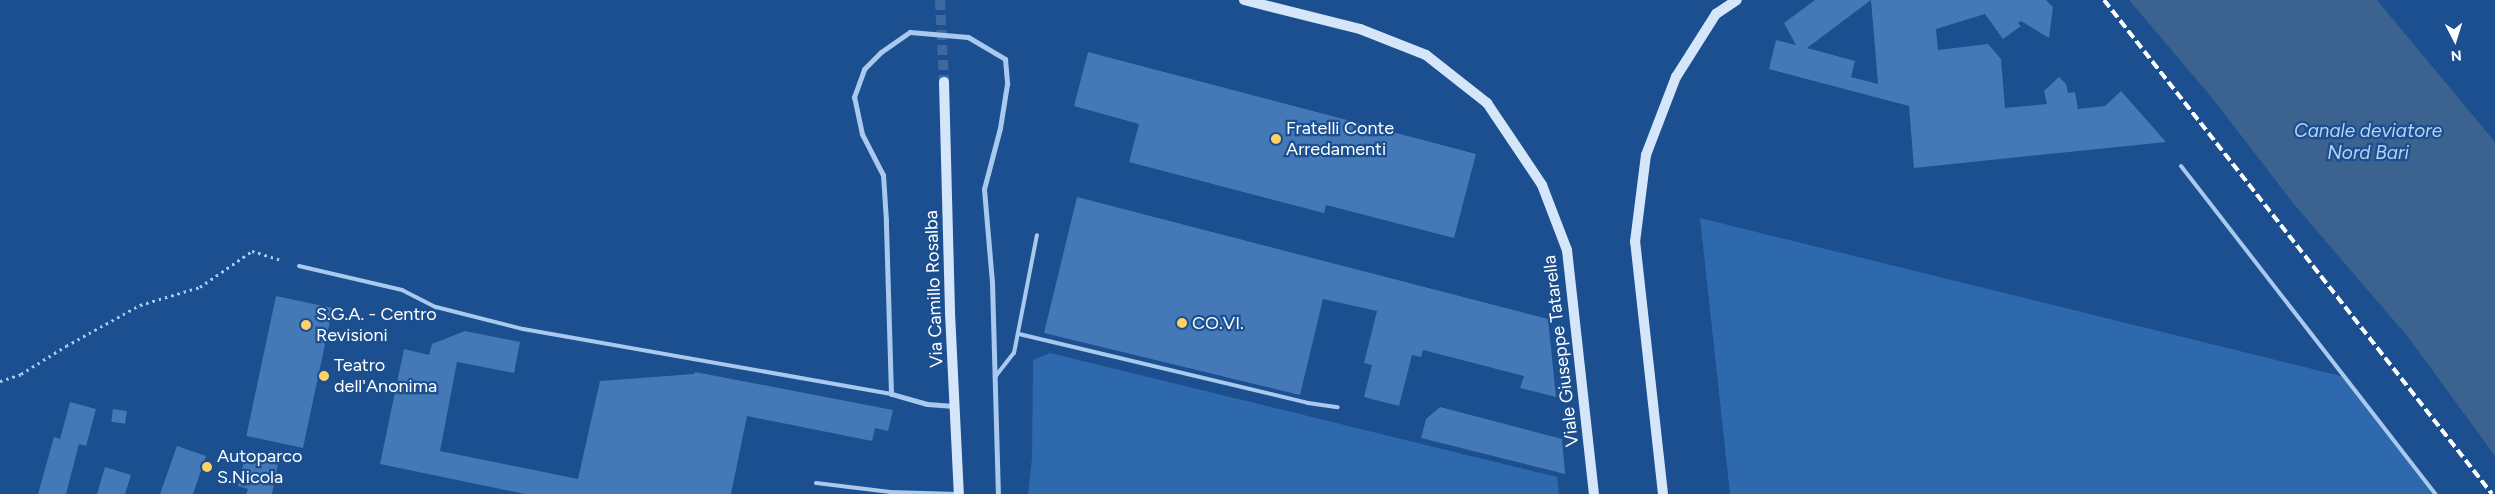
<!DOCTYPE html>
<style>
body{margin:0}
#map{position:relative;width:2495px;height:494px;overflow:hidden;background:#1b4f8f;font-family:Figtree,sans-serif}
div>[style]{position:absolute}
.green>*{inset:0;background:#2e69ad}
.water>*{inset:0;background:#3c6290}
.building>*{inset:0;background:#4478b7;transform-origin:0 0}
.secondary-tunnel>*{height:10px;margin-top:-5px;transform-origin:0;background:repeating-linear-gradient(90deg,#3d69a0 0 10px,transparent 0 15px)}
.path>*{height:3px;margin-top:-1.5px;transform-origin:0;background:repeating-linear-gradient(90deg,#a9c9ee 0 2.5px,transparent 0 6.5px)}
.lane>*{height:4px;margin:-2px;padding:0 2px;transform-origin:2px;border-radius:2px;background:#a9c9ee}
.street>*{height:5px;margin:-2.5px;padding:0 2.5px;transform-origin:2.5px;border-radius:2.5px;background:#a9c9ee}
.secondary>*{height:10px;margin:-5px;padding:0 5px;transform-origin:5px;border-radius:5px;background:#d6e6fa}
.rail>*{height:4px;margin-top:-2px;transform-origin:0;background:repeating-linear-gradient(90deg,#fff 0 9px,transparent 0 13px)}
.dots>*{width:14px;height:14px;translate:-50% -50%;box-sizing:border-box;border:2px solid #1b4f8f;border-radius:50%}
span{translate:-50% -50%;white-space:nowrap;text-align:center;line-height:1.15;-webkit-text-stroke:4.5px #1b4f8f;paint-order:stroke}
.poi-label{font-size:18px;color:#fff}
.left{translate:0 -50%;text-align:left}
.street-label{font-size:18px;color:#fff}
.water-label{font-size:19px;color:#b5d3f5;font-style:italic}
.north{position:absolute;left:2430px;top:15px;width:50px;height:50px;-webkit-text-stroke:4px #1b4f8f;paint-order:stroke;rotate:175deg;font-size:14px;font-weight:700;line-height:20px;text-align:center;color:#fff}
.north::after{content:'';display:block;margin:auto;width:18px;height:22px;background:#fff;clip-path:polygon(50% 0,100% 100%,50% 72%,0 100%)}
</style>
<div id="map">
<div class="green">
<i style="clip-path:polygon(1700px 218px,2345px 377px,2436px 494px,1730px 494px)"></i>
<i style="clip-path:polygon(1050px 353px,1557px 477px,1559px 494px,1028px 494px,1032px 458px,1033px 360px)"></i>
</div>
<div class="water">
<i style="clip-path:polygon(2129px 0,2377px 0,2495px 142px,2495px 456px,2408px 337px,2293px 203px,2213px 99px)"></i>
</div>
<div class="building">
<i style="clip-path:polygon(evenodd,1815px 0,2046px 0,2053px 7px,2049px 38px,2021px 21px,2018px 23px,2021px 26px,2003px 39px,1985px 14px,1936px 29px,1938px 50px,1988px 44px,2001px 59px,2005px 108px,2047px 104px,2044px 91px,2059px 77px,2066px 84px,2068px 93px,2075px 92px,2078px 109px,2105px 106px,2121px 91px,2166px 142px,1914px 168px,1909px 106px,1769px 69px,1776px 40px,1796px 45px,1784px 23px,1815px 0,1871px 0,1878px 84px,1851px 77px,1855px 61px,1807px 48px,1871px 0)"></i>
<i style="clip-path:polygon(1088px 52px,1476px 154px,1454px 238px,1326px 205px,1324px 213px,1129px 162px,1139px 124px,1074px 106px)"></i>
<i style="clip-path:polygon(1077px 197px,1548px 319px,1556px 397px,1520px 388px,1524px 376px,1423px 350px,1421px 357px,1412px 355px,1399px 406px,1364px 397px,1372px 365px,1364px 363px,1377px 311px,1323px 299px,1300px 395px,1044px 333px)"></i>
<i style="left:276px;top:296px;width:58px;height:143px;rotate:12deg"></i>
<i style="clip-path:polygon(465px 331px,520px 342px,514px 373px,457px 362px,440px 451px,578px 479px,600px 381px,694px 374px,695px 372px,893px 410px,888px 431px,875px 428px,872px 441px,747px 416px,731px 494px,525px 494px,380px 464px,404px 349px,429px 355px,432px 344px)"></i>
<i style="clip-path:polygon(70px 402px,96px 409px,86px 446px,79px 444px,66px 494px,38px 494px,54px 437px,60px 439px)"></i>
<i style="clip-path:polygon(1440px 407px,1562px 439px,1565px 474px,1421px 438px,1426px 419px)"></i>
<i style="left:113px;top:409px;width:14px;height:13px;rotate:8deg"></i>
<i style="clip-path:polygon(177px 446px,206px 456px,193px 494px,160px 494px)"></i>
<i style="clip-path:polygon(245px 457px,278px 463px,272px 494px,246px 494px,248px 489px,238px 486px)"></i>
<i style="clip-path:polygon(105px 467px,131px 475px,125px 494px,97px 494px)"></i>
</div>
<div class="secondary-tunnel">
<i style="left:940px;top:0;width:82px;rotate:87.2deg"></i>
</div>
<div class="path">
<i style="left:0;top:381px;width:22px;rotate:-18deg"></i>
<i style="left:21px;top:374px;width:53px;rotate:-31.9deg"></i>
<i style="left:66px;top:346px;width:85px;rotate:-29deg"></i>
<i style="left:140px;top:305px;width:63px;rotate:-16.7deg"></i>
<i style="left:200px;top:287px;width:63px;rotate:-34.7deg"></i>
<i style="left:252px;top:251px;width:31px;rotate:17deg"></i>
</div>
<div class="lane">
<i style="left:2181px;top:166px;width:415px;rotate:52.2deg"></i>
<i style="left:299px;top:266px;width:106px;rotate:13.1deg"></i>
<i style="left:402px;top:290px;width:38px;rotate:27deg"></i>
<i style="left:436px;top:307px;width:90px;rotate:14.2deg"></i>
<i style="left:523px;top:329px;width:374px;rotate:10deg"></i>
<i style="left:1019px;top:334px;width:297px;rotate:13.4deg"></i>
<i style="left:1308px;top:403px;width:30px;rotate:8deg"></i>
<i style="left:995px;top:377px;width:31px;rotate:-52deg"></i>
<i style="left:1014px;top:353px;width:120px;rotate:-79deg"></i>
<i style="left:816px;top:483px;width:75px;rotate:6.9deg"></i>
<i style="left:890px;top:492px;width:68px;rotate:1.7deg"></i>
</div>
<div class="street">
<i style="left:954px;top:406px;width:27px;rotate:-176deg"></i>
<i style="left:927px;top:404px;width:37px;rotate:-164deg"></i>
<i style="left:891px;top:394px;width:173px;rotate:-91.7deg"></i>
<i style="left:886px;top:221px;width:46px;rotate:-93.7deg"></i>
<i style="left:883px;top:175px;width:46px;rotate:-117.1deg"></i>
<i style="left:862px;top:134px;width:38px;rotate:-102deg"></i>
<i style="left:854px;top:97px;width:30px;rotate:-70deg"></i>
<i style="left:864px;top:69px;width:24px;rotate:-45deg"></i>
<i style="left:881px;top:52px;width:35px;rotate:-35deg"></i>
<i style="left:910px;top:32px;width:58px;rotate:4.9deg"></i>
<i style="left:968px;top:37px;width:43px;rotate:30.7deg"></i>
<i style="left:1005px;top:59px;width:25px;rotate:85deg"></i>
<i style="left:1007px;top:84px;width:45px;rotate:99deg"></i>
<i style="left:1000px;top:128px;width:63px;rotate:104.7deg"></i>
<i style="left:984px;top:189px;width:93px;rotate:85.1deg"></i>
<i style="left:992px;top:282px;width:212px;rotate:88.4deg"></i>
</div>
<div class="secondary">
<i style="left:1244px;top:0;width:120px;rotate:14deg"></i>
<i style="left:1360px;top:29px;width:71px;rotate:21.5deg"></i>
<i style="left:1426px;top:55px;width:78px;rotate:38.2deg"></i>
<i style="left:1487px;top:103px;width:99px;rotate:56.1deg"></i>
<i style="left:1542px;top:185px;width:70px;rotate:69deg"></i>
<i style="left:1567px;top:250px;width:245px;rotate:83.7deg"></i>
<i style="left:944px;top:82px;width:231px;rotate:88.5deg"></i>
<i style="left:950px;top:313px;width:181px;rotate:87.2deg"></i>
<i style="left:1663px;top:494px;width:254px;rotate:-96.3deg"></i>
<i style="left:1635px;top:242px;width:88px;rotate:-82.8deg"></i>
<i style="left:1646px;top:155px;width:84px;rotate:-69deg"></i>
<i style="left:1676px;top:77px;width:75px;rotate:-57.6deg"></i>
<i style="left:1716px;top:14px;width:25px;rotate:-34deg"></i>
</div>
<div class="rail">
<i style="left:2104px;top:0;width:628px;rotate:51.85deg"></i>
</div>
<div class="dots">
<i style="left:1276px;top:139px;background:#ffd166"></i>
<i style="left:1182px;top:323px;background:#ffd166"></i>
<i style="left:306px;top:325px;background:#ffd166"></i>
<i style="left:324px;top:376px;background:#ffd166"></i>
<i style="left:207px;top:467px;background:#ffd166"></i>
</div>
<div class="poi-label">
<span class="left" style="left:1286px;top:139px">Fratelli Conte<br>Arredamenti</span>
<span class="left" style="left:316px;top:325px">S.G.A. - Centro<br>Revisioni</span>
<span class="left" style="left:1192px;top:323px">CO.VI.</span>
<span class="left" style="left:334px;top:376px">Teatro<br>dell'Anonima</span>
<span class="left" style="left:217px;top:467px">Autoparco<br>S.Nicola</span>
</div>
<div class="street-label">
<span style="left:934px;top:289px;rotate:-92deg">Via Camillo Rosalba</span>
<span style="left:1561px;top:351px;rotate:-97deg">Viale Giuseppe Tatarella</span>
</div>
<div class="water-label">
<span style="left:2368px;top:142px">Canale deviatore<br>Nord Bari</span>
</div>
<div class="north">N</div>
</div>
